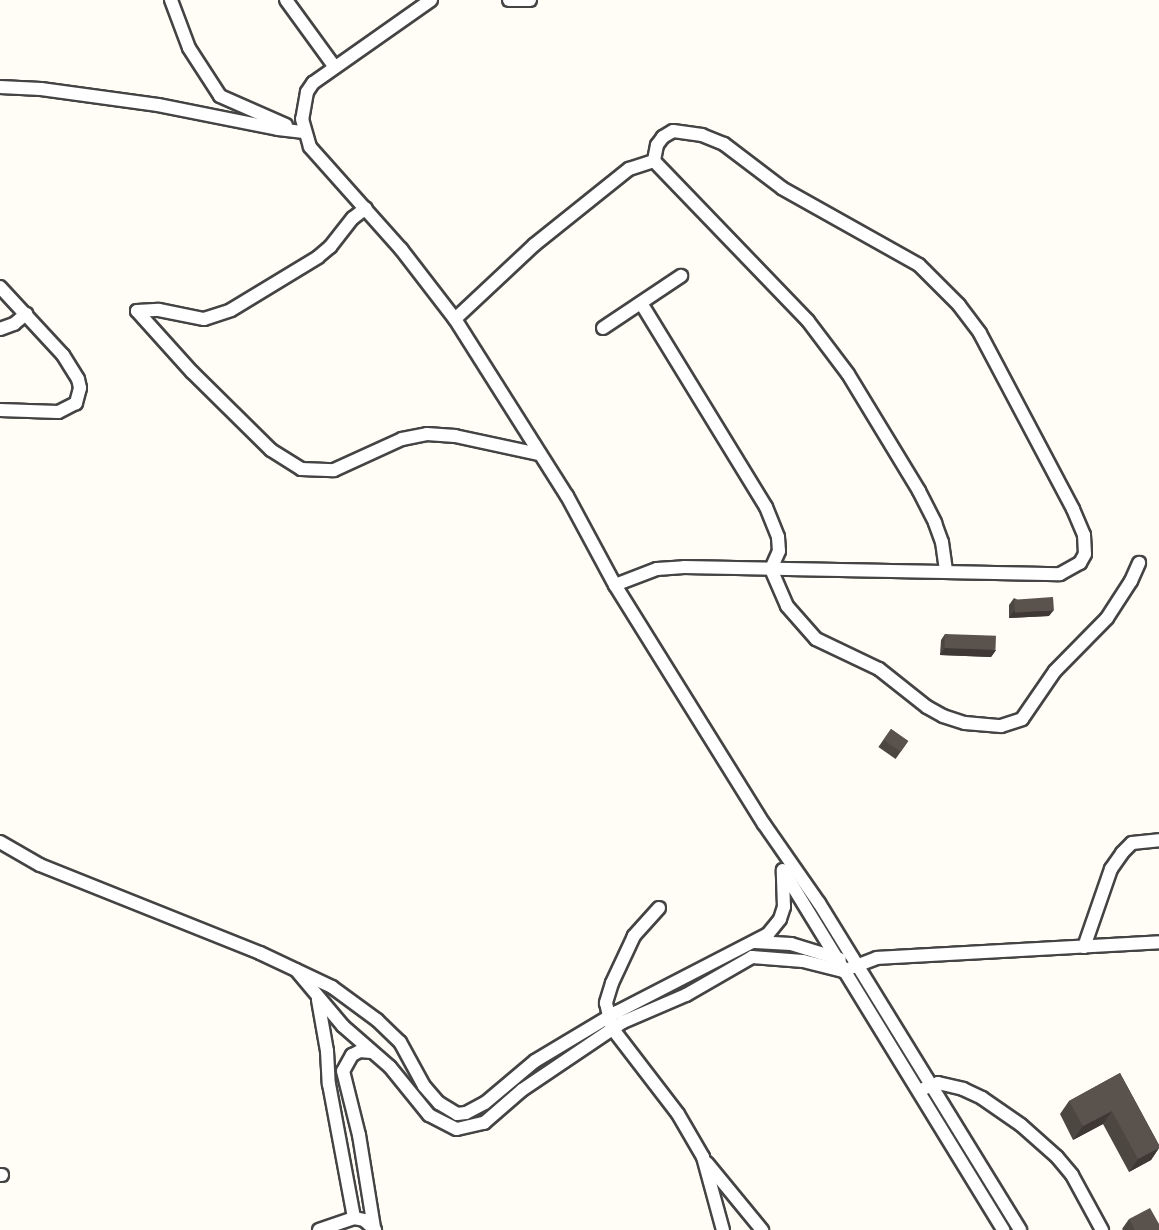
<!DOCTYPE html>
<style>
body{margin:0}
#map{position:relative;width:1159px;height:1230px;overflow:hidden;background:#fffdf5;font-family:Spectral,serif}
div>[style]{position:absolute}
.roads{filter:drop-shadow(2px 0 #444) drop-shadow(-2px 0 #444) drop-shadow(0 2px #444) drop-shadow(0 -2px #444)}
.street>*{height:12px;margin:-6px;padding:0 6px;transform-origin:6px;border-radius:6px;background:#fff}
.wall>*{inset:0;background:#4d4742;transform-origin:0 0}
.shaded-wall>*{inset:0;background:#3f3936}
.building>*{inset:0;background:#5a524d;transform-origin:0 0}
span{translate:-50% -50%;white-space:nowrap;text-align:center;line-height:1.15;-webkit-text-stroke:6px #fff;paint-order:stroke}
</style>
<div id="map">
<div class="roads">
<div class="street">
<i style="left:171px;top:0;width:51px;rotate:69.4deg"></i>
<i style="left:189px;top:48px;width:57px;rotate:57.1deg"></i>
<i style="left:220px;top:96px;width:72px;rotate:23.7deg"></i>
<i style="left:286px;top:0;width:82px;rotate:54deg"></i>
<i style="left:431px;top:0;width:144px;rotate:144.9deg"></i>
<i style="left:313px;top:83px;width:11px;rotate:124deg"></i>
<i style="left:307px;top:92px;width:27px;rotate:100deg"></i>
<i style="left:302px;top:119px;width:29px;rotate:74deg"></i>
<i style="left:310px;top:147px;width:137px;rotate:48.3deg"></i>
<i style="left:401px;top:249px;width:88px;rotate:52.4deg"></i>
<i style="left:455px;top:319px;width:209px;rotate:57.7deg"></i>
<i style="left:567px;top:496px;width:101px;rotate:61.7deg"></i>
<i style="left:615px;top:585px;width:282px;rotate:58.1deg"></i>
<i style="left:764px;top:824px;width:96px;rotate:55.2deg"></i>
<i style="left:819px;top:903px;width:384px;rotate:58.4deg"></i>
<i style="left:509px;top:0;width:21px"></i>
<i style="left:0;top:87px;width:41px;rotate:2.8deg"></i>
<i style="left:41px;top:89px;width:118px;rotate:7.8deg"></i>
<i style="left:158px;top:105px;width:122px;rotate:11.3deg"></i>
<i style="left:278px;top:129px;width:26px;rotate:7deg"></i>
<i style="left:654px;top:161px;width:222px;rotate:46.1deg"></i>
<i style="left:808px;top:321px;width:66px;rotate:53deg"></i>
<i style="left:848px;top:374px;width:137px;rotate:58.7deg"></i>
<i style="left:919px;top:491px;width:36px;rotate:63deg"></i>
<i style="left:935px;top:523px;width:20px;rotate:70deg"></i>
<i style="left:942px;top:542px;width:29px;rotate:82deg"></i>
<i style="left:0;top:287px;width:93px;rotate:47.2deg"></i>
<i style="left:63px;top:355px;width:28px;rotate:58deg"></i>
<i style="left:78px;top:379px;width:9px;rotate:77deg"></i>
<i style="left:80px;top:388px;width:16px;rotate:105deg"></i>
<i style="left:76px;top:403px;width:20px;rotate:153deg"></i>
<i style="left:58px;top:412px;width:58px;rotate:-178deg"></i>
<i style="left:641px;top:303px;width:239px;rotate:58.5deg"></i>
<i style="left:766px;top:507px;width:32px;rotate:68deg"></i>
<i style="left:778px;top:537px;width:14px;rotate:86deg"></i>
<i style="left:779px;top:551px;width:20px;rotate:114deg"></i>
<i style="left:771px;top:569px;width:40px;rotate:66.6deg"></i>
<i style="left:787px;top:606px;width:44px;rotate:48.7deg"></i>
<i style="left:816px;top:639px;width:70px;rotate:25.5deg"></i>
<i style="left:879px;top:669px;width:61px;rotate:38.4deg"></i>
<i style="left:927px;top:707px;width:18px;rotate:29deg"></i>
<i style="left:943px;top:716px;width:23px;rotate:18deg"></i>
<i style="left:965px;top:723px;width:36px;rotate:5deg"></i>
<i style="left:1001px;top:726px;width:22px;rotate:-18deg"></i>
<i style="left:1022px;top:719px;width:58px;rotate:-55.5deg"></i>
<i style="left:1055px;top:671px;width:74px;rotate:-45.5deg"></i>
<i style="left:1107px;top:618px;width:44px;rotate:-57deg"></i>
<i style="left:1131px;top:581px;width:20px;rotate:-66deg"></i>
<i style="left:137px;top:311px;width:82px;rotate:48deg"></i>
<i style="left:192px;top:372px;width:111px;rotate:44.6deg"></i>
<i style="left:271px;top:450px;width:36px;rotate:32deg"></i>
<i style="left:301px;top:469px;width:33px;rotate:2deg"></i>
<i style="left:334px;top:470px;width:75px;rotate:-24.5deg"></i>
<i style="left:402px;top:439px;width:25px;rotate:-11deg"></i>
<i style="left:427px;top:434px;width:28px;rotate:4deg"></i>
<i style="left:455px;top:436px;width:86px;rotate:12.1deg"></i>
<i style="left:137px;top:311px;width:22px;rotate:-3deg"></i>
<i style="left:159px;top:310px;width:46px;rotate:11.3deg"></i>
<i style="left:204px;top:319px;width:28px;rotate:-18deg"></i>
<i style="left:231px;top:310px;width:102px;rotate:-31.3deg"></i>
<i style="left:318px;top:257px;width:16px;rotate:-40deg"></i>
<i style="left:330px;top:247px;width:37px;rotate:-52deg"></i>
<i style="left:353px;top:218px;width:16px;rotate:-38deg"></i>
<i style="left:455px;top:319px;width:108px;rotate:-43.1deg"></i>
<i style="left:534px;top:245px;width:122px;rotate:-38.7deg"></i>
<i style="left:629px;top:169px;width:26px;rotate:-18deg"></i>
<i style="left:603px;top:328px;width:94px;rotate:-33.7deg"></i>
<i style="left:0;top:329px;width:15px;rotate:-20deg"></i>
<i style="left:14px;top:324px;width:16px;rotate:-40deg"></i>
<i style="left:615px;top:585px;width:45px;rotate:-20.9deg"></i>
<i style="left:657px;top:569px;width:27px;rotate:-4deg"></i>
<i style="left:684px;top:567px;width:376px;rotate:1.1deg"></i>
<i style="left:1060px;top:574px;width:23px;rotate:-29deg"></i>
<i style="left:1080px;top:563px;width:10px;rotate:-61deg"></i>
<i style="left:1085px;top:554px;width:19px;rotate:-93deg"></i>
<i style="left:1084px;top:535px;width:28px;rotate:-113deg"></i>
<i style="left:1073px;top:509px;width:199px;rotate:-117.9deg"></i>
<i style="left:980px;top:333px;width:35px;rotate:-127deg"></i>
<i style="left:959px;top:305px;width:57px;rotate:-135deg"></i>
<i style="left:919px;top:265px;width:157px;rotate:-150.7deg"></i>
<i style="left:782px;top:188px;width:73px;rotate:-142.8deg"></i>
<i style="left:724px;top:144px;width:24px;rotate:-158deg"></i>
<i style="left:702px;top:135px;width:29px;rotate:-172deg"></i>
<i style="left:673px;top:131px;width:12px;rotate:149deg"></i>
<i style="left:663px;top:137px;width:10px;rotate:127deg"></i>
<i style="left:657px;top:145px;width:16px;rotate:101deg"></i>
<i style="left:0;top:842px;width:46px;rotate:29.9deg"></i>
<i style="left:40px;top:865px;width:237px;rotate:21.8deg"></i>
<i style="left:260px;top:953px;width:80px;rotate:25.3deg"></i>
<i style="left:332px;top:987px;width:56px;rotate:36.3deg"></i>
<i style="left:377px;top:1020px;width:32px;rotate:44deg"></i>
<i style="left:400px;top:1042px;width:50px;rotate:61.4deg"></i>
<i style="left:424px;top:1086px;width:23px;rotate:49deg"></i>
<i style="left:439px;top:1103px;width:21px;rotate:31deg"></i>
<i style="left:457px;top:1114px;width:9px;rotate:-6deg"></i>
<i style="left:466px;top:1113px;width:21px;rotate:-28deg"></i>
<i style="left:485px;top:1103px;width:65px;rotate:-40deg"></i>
<i style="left:535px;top:1061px;width:96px;rotate:-30.9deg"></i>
<i style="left:617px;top:1012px;width:170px;rotate:-27.3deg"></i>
<i style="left:768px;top:934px;width:19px;rotate:-51deg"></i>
<i style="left:780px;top:919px;width:13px;rotate:-72deg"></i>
<i style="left:784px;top:907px;width:37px;rotate:-92deg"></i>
<i style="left:784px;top:872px;width:420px;rotate:58.5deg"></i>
<i style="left:659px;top:908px;width:38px;rotate:132deg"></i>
<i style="left:634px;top:936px;width:52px;rotate:115.1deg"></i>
<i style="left:612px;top:983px;width:21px;rotate:107deg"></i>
<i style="left:606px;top:1003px;width:26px;rotate:77deg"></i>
<i style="left:612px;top:1028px;width:108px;rotate:52.5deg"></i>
<i style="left:678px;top:1114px;width:50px;rotate:59.8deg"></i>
<i style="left:703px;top:1157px;width:76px;rotate:74.7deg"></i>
<i style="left:755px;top:942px;width:36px;rotate:3deg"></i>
<i style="left:791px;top:944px;width:51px;rotate:17deg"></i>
<i style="left:1084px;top:947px;width:83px;rotate:-70.9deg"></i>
<i style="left:1111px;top:869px;width:19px;rotate:-55deg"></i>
<i style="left:1122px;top:853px;width:14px;rotate:-45deg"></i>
<i style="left:1132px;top:843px;width:27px;rotate:-6deg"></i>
<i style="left:296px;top:970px;width:73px;rotate:50deg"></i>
<i style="left:343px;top:1026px;width:62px;rotate:41.1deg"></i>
<i style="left:390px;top:1067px;width:62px;rotate:50.9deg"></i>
<i style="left:429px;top:1115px;width:31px;rotate:27deg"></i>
<i style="left:457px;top:1129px;width:28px;rotate:-13deg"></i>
<i style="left:484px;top:1123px;width:50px;rotate:-41deg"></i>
<i style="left:522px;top:1090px;width:122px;rotate:-34deg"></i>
<i style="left:623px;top:1022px;width:69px;rotate:-23.2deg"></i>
<i style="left:686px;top:995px;width:76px;rotate:-29.9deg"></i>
<i style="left:752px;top:957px;width:51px;rotate:4.5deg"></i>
<i style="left:803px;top:961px;width:41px;rotate:14deg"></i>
<i style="left:843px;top:971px;width:36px;rotate:-21deg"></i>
<i style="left:877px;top:958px;width:282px;rotate:-3.2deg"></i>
<i style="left:318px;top:1000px;width:52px;rotate:80deg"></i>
<i style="left:327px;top:1051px;width:33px;rotate:87deg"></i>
<i style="left:329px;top:1084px;width:136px;rotate:79.4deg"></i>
<i style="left:371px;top:1052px;width:11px;rotate:-175deg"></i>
<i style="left:360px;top:1051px;width:9px;rotate:153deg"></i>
<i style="left:352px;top:1055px;width:18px;rotate:119deg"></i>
<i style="left:343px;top:1071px;width:66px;rotate:76deg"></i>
<i style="left:359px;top:1135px;width:94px;rotate:80.8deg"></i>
<i style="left:923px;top:1089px;width:16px;rotate:-22deg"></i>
<i style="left:938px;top:1083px;width:26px;rotate:13deg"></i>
<i style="left:963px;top:1089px;width:21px;rotate:25deg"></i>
<i style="left:982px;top:1098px;width:47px;rotate:34.7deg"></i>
<i style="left:1021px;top:1125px;width:48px;rotate:41.6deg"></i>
<i style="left:1057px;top:1157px;width:23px;rotate:50deg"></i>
<i style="left:1072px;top:1175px;width:63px;rotate:61.4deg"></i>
<i style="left:707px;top:1163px;width:87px;rotate:50.6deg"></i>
<i style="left:0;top:1175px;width:2px"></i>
<i style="left:319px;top:1230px;width:37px;rotate:-19deg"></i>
<i style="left:354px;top:1218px;width:10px;rotate:11deg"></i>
<i style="left:364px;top:1220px;width:15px;rotate:42deg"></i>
</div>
</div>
<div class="wall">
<i style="clip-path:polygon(1014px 598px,1049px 616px,1009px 618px,1009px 605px)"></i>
<i style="clip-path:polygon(945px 634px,996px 650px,991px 657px,940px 655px,941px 640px)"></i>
<i style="left:891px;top:729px;width:21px;height:22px;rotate:35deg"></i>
<i style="clip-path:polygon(1120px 1073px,1159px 1145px,1159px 1148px,1151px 1160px,1129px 1172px,1103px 1124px,1073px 1140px,1060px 1114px,1069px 1101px)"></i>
<i style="clip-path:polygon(1129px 1219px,1159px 1230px,1123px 1230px,1122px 1229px)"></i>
</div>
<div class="shaded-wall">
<i style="clip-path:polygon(1054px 610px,1049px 616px,1009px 618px,1014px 611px)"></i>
<i style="clip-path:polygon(945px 648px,996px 650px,991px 657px,940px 655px)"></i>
<i style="clip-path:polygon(1112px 1111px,1103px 1124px,1073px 1140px,1083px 1126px)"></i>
<i style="clip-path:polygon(1159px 1148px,1151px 1160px,1129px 1172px,1138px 1159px)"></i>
</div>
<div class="building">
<i style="left:1053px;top:597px;width:13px;height:39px;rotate:86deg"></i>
<i style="left:945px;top:634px;width:51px;height:14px;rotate:2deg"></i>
<i style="left:891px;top:729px;width:21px;height:13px;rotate:35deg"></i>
<i style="clip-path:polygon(1120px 1073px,1159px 1145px,1159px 1148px,1138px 1159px,1112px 1111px,1083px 1126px,1069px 1101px)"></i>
<i style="clip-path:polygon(1150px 1208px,1159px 1224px,1159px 1230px,1135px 1230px,1129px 1219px)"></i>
</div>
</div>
